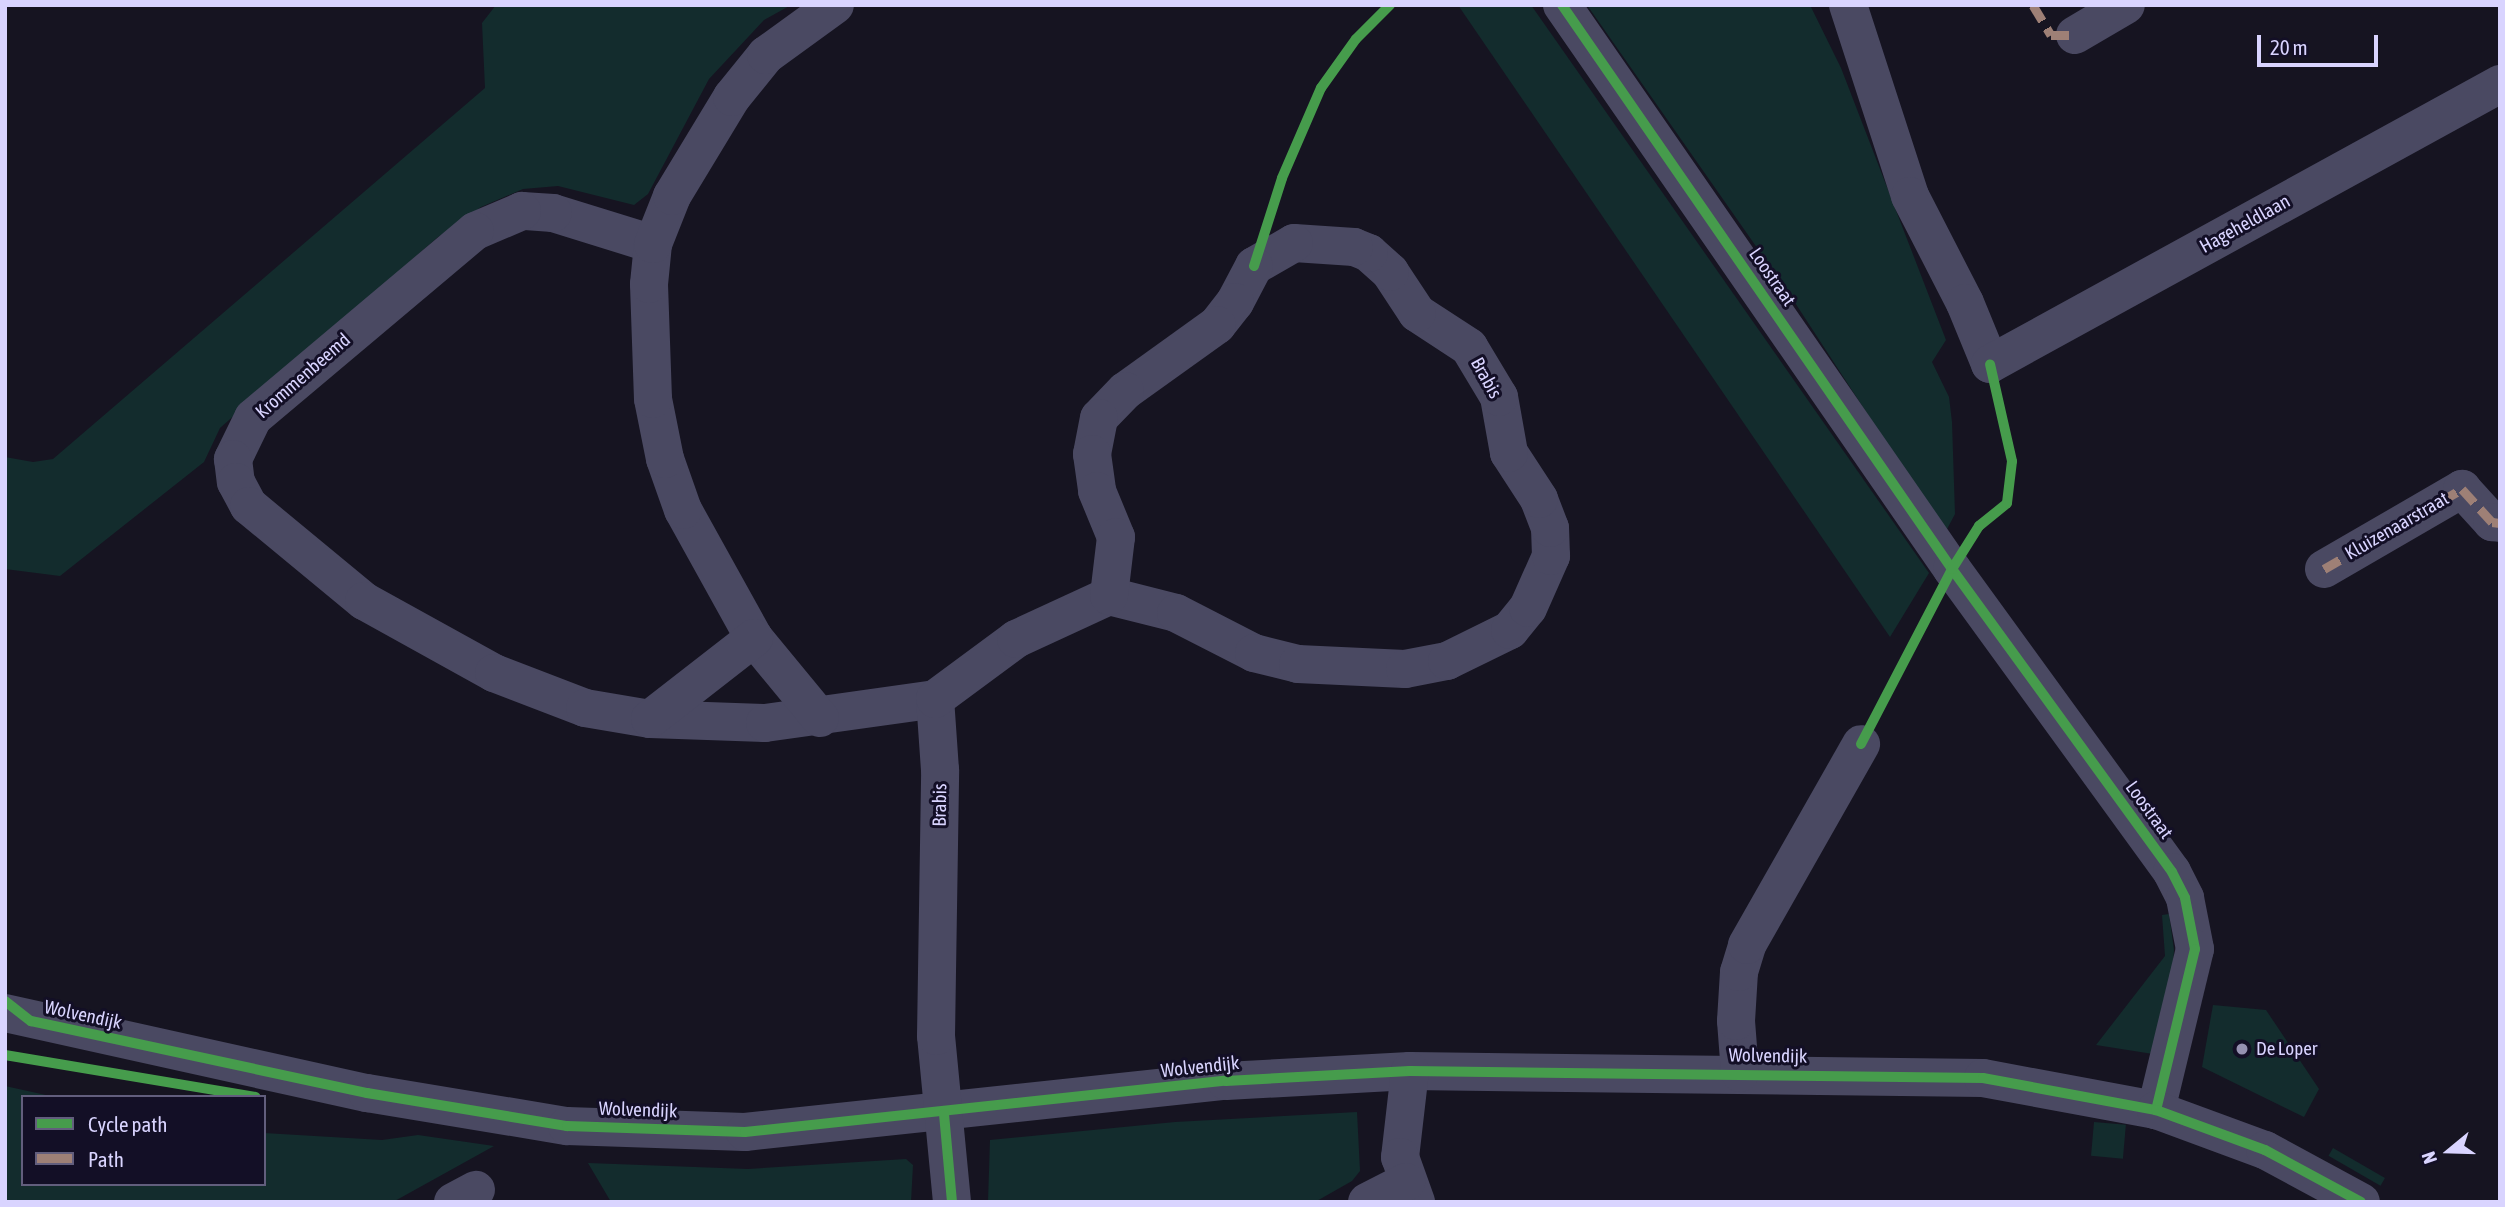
<!DOCTYPE html>
<style>
body{margin:0}
#map{position:relative;width:2505px;height:1207px;overflow:hidden;background:#161421;font-family:"Asap Condensed",sans-serif}
div>[style]{position:absolute}
.green>*{inset:0;background:#132c2d;transform-origin:0 0}
.minor>*{height:38px;margin:-19px;padding:0 19px;transform-origin:19px;border-radius:19px;background:#4a4962}
.quiet>*{height:9px;margin-top:-4.5px;transform-origin:0;background:repeating-linear-gradient(90deg,#9e8076 0 18px,transparent 0 27px)}
.cycleway>*{height:10px;margin:-5px;padding:0 5px;transform-origin:5px;border-radius:5px;background:#469c4c}
.dots>*{width:19px;height:19px;translate:-50% -50%;box-sizing:border-box;border:4px solid #130f26;border-radius:50%}
span{translate:-50% -50%;white-space:nowrap;text-align:center;line-height:1.15;-webkit-text-stroke:6px #130f26;paint-order:stroke}
.street-label{font-size:19px;color:#d9d4ff}
.poi-label{font-size:19px;color:#d9d4ff}
.left{translate:0 -50%;text-align:left}
.frame{position:absolute;inset:0;border:7px solid #d9d4ff;pointer-events:none}
.legend{position:absolute;left:21px;top:1095px;width:245px;height:91px;box-sizing:border-box;background:#130f26;border:2px solid #625e7d;margin:0;padding:9px 12px;list-style:none;font-size:21px;color:#d9d4ff}
.legend li{display:flex;align-items:center;gap:14px;height:35px}
.legend b{width:35px;border:2px solid #625e7d}
.north{position:absolute;left:2414px;top:1116px;width:70px;height:70px;-webkit-text-stroke:5px #130f26;paint-order:stroke;rotate:251deg;font-size:19px;font-weight:700;line-height:28px;text-align:center;color:#d9d4ff}
.north::after{content:'';display:block;margin:auto;width:24px;height:32px;background:#d9d4ff;clip-path:polygon(50% 0,100% 100%,50% 72%,0 100%)}
.scale{position:absolute;left:2257px;top:35px;width:121px;height:32px;box-sizing:border-box;border:4px solid #d9d4ff;border-top:0;padding-left:9px;font-size:21px;line-height:24px;white-space:nowrap;color:#d9d4ff;-webkit-text-stroke:5px #130f26;paint-order:stroke}
</style>
<div id="map">
<div class="green">
<i style="clip-path:polygon(496px 5px,791px 5px,764px 20px,709px 79px,648px 194px,634px 205px,558px 186px,523px 189px,481px 207px,438px 237px,257px 395px,220px 428px,204px 462px,60px 576px,5px 569px,5px 457px,33px 462px,53px 459px,485px 88px,482px 23px)"></i>
<i style="clip-path:polygon(1458px 5px,1531px 5px,1929px 573px,1890px 637px)"></i>
<i style="clip-path:polygon(1587px 5px,1810px 5px,1841px 68px,1946px 340px,1932px 362px,1949px 397px,1952px 422px,1955px 514px,1945px 533px,1788px 292px)"></i>
<i style="clip-path:polygon(2169px 914px,2174px 950px,2172px 976px,2153px 1054px,2096px 1045px,2165px 956px,2162px 915px)"></i>
<i style="clip-path:polygon(2213px 1005px,2266px 1010px,2319px 1089px,2304px 1117px,2202px 1067px)"></i>
<i style="clip-path:polygon(5px 1086px,55px 1097px,23px 1097px,23px 1184px,264px 1184px,264px 1133px,382px 1140px,418px 1135px,494px 1146px,393px 1202px,5px 1202px)"></i>
<i style="clip-path:polygon(1357px 1112px,1360px 1171px,1352px 1181px,1315px 1202px,988px 1202px,990px 1140px,1175px 1122px)"></i>
<i style="left:2094px;top:1122px;width:32px;height:34px;rotate:5deg"></i>
<i style="left:2333px;top:1148px;width:60px;height:9px;rotate:30deg"></i>
<i style="clip-path:polygon(906px 1159px,913px 1165px,911px 1202px,611px 1202px,588px 1163px,748px 1169px)"></i>
</div>
<div class="minor">
<i style="left:1562px;top:5px;width:686px;rotate:55.34deg"></i>
<i style="left:1952px;top:569px;width:374px;rotate:54deg"></i>
<i style="left:2172px;top:872px;width:29px;rotate:63deg"></i>
<i style="left:2185px;top:898px;width:52px;rotate:78.9deg"></i>
<i style="left:2195px;top:949px;width:166px;rotate:103.6deg"></i>
<i style="left:1848px;top:5px;width:201px;rotate:72deg"></i>
<i style="left:1910px;top:196px;width:120px;rotate:62.8deg"></i>
<i style="left:1965px;top:303px;width:66px;rotate:67.7deg"></i>
<i style="left:1990px;top:364px;width:582px;rotate:-28.77deg"></i>
<i style="left:2075px;top:35px;width:59px;rotate:-30.5deg"></i>
<i style="left:653px;top:244px;width:105px;rotate:-162.8deg"></i>
<i style="left:553px;top:213px;width:31px;rotate:-176deg"></i>
<i style="left:522px;top:211px;width:51px;rotate:156.9deg"></i>
<i style="left:475px;top:231px;width:290px;rotate:139.9deg"></i>
<i style="left:253px;top:418px;width:46px;rotate:116deg"></i>
<i style="left:233px;top:459px;width:23px;rotate:83deg"></i>
<i style="left:236px;top:482px;width:27px;rotate:62deg"></i>
<i style="left:249px;top:506px;width:149px;rotate:39.6deg"></i>
<i style="left:364px;top:601px;width:149px;rotate:29deg"></i>
<i style="left:494px;top:673px;width:97px;rotate:21deg"></i>
<i style="left:585px;top:708px;width:66px;rotate:9.6deg"></i>
<i style="left:650px;top:719px;width:115px;rotate:2deg"></i>
<i style="left:765px;top:723px;width:172px;rotate:-8deg"></i>
<i style="left:2324px;top:569px;width:160px;rotate:-30.1deg"></i>
<i style="left:2462px;top:489px;width:45px;rotate:47.7deg"></i>
<i style="left:2492px;top:522px;width:8px;rotate:7deg"></i>
<i style="left:820px;top:718px;width:104px;rotate:-129.5deg"></i>
<i style="left:754px;top:638px;width:146px;rotate:-119deg"></i>
<i style="left:683px;top:510px;width:54px;rotate:-109.4deg"></i>
<i style="left:665px;top:459px;width:61px;rotate:-101.3deg"></i>
<i style="left:653px;top:399px;width:115px;rotate:-92deg"></i>
<i style="left:649px;top:284px;width:40px;rotate:-84.3deg"></i>
<i style="left:653px;top:244px;width:52px;rotate:-68.4deg"></i>
<i style="left:672px;top:196px;width:116px;rotate:-58.8deg"></i>
<i style="left:732px;top:97px;width:54px;rotate:-51deg"></i>
<i style="left:766px;top:55px;width:85px;rotate:-35.9deg"></i>
<i style="left:650px;top:719px;width:132px;rotate:-37.9deg"></i>
<i style="left:5px;top:1013px;width:371px;rotate:12.5deg"></i>
<i style="left:367px;top:1093px;width:203px;rotate:9.4deg"></i>
<i style="left:567px;top:1126px;width:178px;rotate:1.9deg"></i>
<i style="left:745px;top:1132px;width:484px;rotate:-6.1deg"></i>
<i style="left:1226px;top:1081px;width:184px;rotate:-3.1deg"></i>
<i style="left:1410px;top:1071px;width:573px;rotate:0.7deg"></i>
<i style="left:1983px;top:1078px;width:176px;rotate:10.5deg"></i>
<i style="left:2156px;top:1110px;width:116px;rotate:20.2deg"></i>
<i style="left:2265px;top:1150px;width:109px;rotate:28.4deg"></i>
<i style="left:1410px;top:1071px;width:87px;rotate:96.6deg"></i>
<i style="left:1400px;top:1157px;width:48px;rotate:70.4deg"></i>
<i style="left:1740px;top:1073px;width:52px;rotate:-94.4deg"></i>
<i style="left:1736px;top:1021px;width:49px;rotate:-86.5deg"></i>
<i style="left:1739px;top:972px;width:28px;rotate:-73deg"></i>
<i style="left:1747px;top:945px;width:231px;rotate:-60.4deg"></i>
<i style="left:453px;top:1202px;width:26px;rotate:-28deg"></i>
<i style="left:952px;top:1202px;width:167px;rotate:-95.5deg"></i>
<i style="left:936px;top:1036px;width:266px;rotate:-89.1deg"></i>
<i style="left:940px;top:770px;width:71px;rotate:-94deg"></i>
<i style="left:935px;top:699px;width:101px;rotate:-36.5deg"></i>
<i style="left:1016px;top:639px;width:102px;rotate:-24.8deg"></i>
<i style="left:1109px;top:596px;width:69px;rotate:14.2deg"></i>
<i style="left:1176px;top:613px;width:88px;rotate:27.1deg"></i>
<i style="left:1254px;top:653px;width:45px;rotate:14deg"></i>
<i style="left:1298px;top:664px;width:107px;rotate:2.7deg"></i>
<i style="left:1405px;top:669px;width:43px;rotate:-10.8deg"></i>
<i style="left:1447px;top:661px;width:70px;rotate:-26.2deg"></i>
<i style="left:1510px;top:630px;width:28px;rotate:-51deg"></i>
<i style="left:1528px;top:608px;width:57px;rotate:-66.1deg"></i>
<i style="left:1551px;top:556px;width:28px;rotate:-92deg"></i>
<i style="left:1550px;top:528px;width:31px;rotate:-111deg"></i>
<i style="left:1539px;top:499px;width:55px;rotate:-123.1deg"></i>
<i style="left:1509px;top:453px;width:57px;rotate:-100.1deg"></i>
<i style="left:1499px;top:397px;width:58px;rotate:-121deg"></i>
<i style="left:1469px;top:347px;width:62px;rotate:-146.8deg"></i>
<i style="left:1417px;top:313px;width:49px;rotate:-123.4deg"></i>
<i style="left:1390px;top:272px;width:28px;rotate:-138deg"></i>
<i style="left:1369px;top:253px;width:16px;rotate:-158deg"></i>
<i style="left:1354px;top:247px;width:60px;rotate:-176.2deg"></i>
<i style="left:1294px;top:243px;width:46px;rotate:150.1deg"></i>
<i style="left:1254px;top:266px;width:41px;rotate:117.8deg"></i>
<i style="left:1235px;top:302px;width:29px;rotate:128deg"></i>
<i style="left:1217px;top:325px;width:113px;rotate:144.3deg"></i>
<i style="left:1125px;top:391px;width:37px;rotate:134deg"></i>
<i style="left:1099px;top:418px;width:37px;rotate:101deg"></i>
<i style="left:1092px;top:454px;width:37px;rotate:82deg"></i>
<i style="left:1097px;top:491px;width:50px;rotate:67.6deg"></i>
<i style="left:1116px;top:537px;width:59px;rotate:96.8deg"></i>
<i style="left:1367px;top:1202px;width:44px;rotate:-27.1deg"></i>
</div>
<div class="quiet">
<i style="left:2033px;top:5px;width:35px;rotate:59deg"></i>
<i style="left:2051px;top:35px;width:24px"></i>
<i style="left:2324px;top:569px;width:160px;rotate:-30.1deg"></i>
<i style="left:2462px;top:489px;width:45px;rotate:47.7deg"></i>
<i style="left:2492px;top:522px;width:8px;rotate:7deg"></i>
</div>
<div class="cycleway">
<i style="left:1562px;top:5px;width:686px;rotate:55.34deg"></i>
<i style="left:1952px;top:569px;width:374px;rotate:54deg"></i>
<i style="left:2172px;top:872px;width:29px;rotate:63deg"></i>
<i style="left:2185px;top:898px;width:52px;rotate:78.9deg"></i>
<i style="left:2195px;top:949px;width:166px;rotate:103.6deg"></i>
<i style="left:1254px;top:266px;width:92px;rotate:-72.3deg"></i>
<i style="left:1282px;top:178px;width:98px;rotate:-66.6deg"></i>
<i style="left:1321px;top:88px;width:60px;rotate:-54.5deg"></i>
<i style="left:1356px;top:39px;width:48px;rotate:-45deg"></i>
<i style="left:1861px;top:744px;width:197px;rotate:-62.5deg"></i>
<i style="left:1952px;top:569px;width:51px;rotate:-57.9deg"></i>
<i style="left:1979px;top:526px;width:36px;rotate:-39deg"></i>
<i style="left:2007px;top:503px;width:42px;rotate:-83.2deg"></i>
<i style="left:2012px;top:461px;width:99px;rotate:-102.8deg"></i>
<i style="left:5px;top:1001px;width:33px;rotate:38deg"></i>
<i style="left:31px;top:1021px;width:344px;rotate:12.1deg"></i>
<i style="left:367px;top:1093px;width:203px;rotate:9.4deg"></i>
<i style="left:567px;top:1126px;width:178px;rotate:1.9deg"></i>
<i style="left:745px;top:1132px;width:484px;rotate:-6.1deg"></i>
<i style="left:1226px;top:1081px;width:184px;rotate:-3.1deg"></i>
<i style="left:1410px;top:1071px;width:573px;rotate:0.7deg"></i>
<i style="left:1983px;top:1078px;width:176px;rotate:10.5deg"></i>
<i style="left:2156px;top:1110px;width:116px;rotate:20.2deg"></i>
<i style="left:2265px;top:1150px;width:109px;rotate:28.4deg"></i>
<i style="left:5px;top:1055px;width:254px;rotate:9.5deg"></i>
<i style="left:944px;top:1114px;width:88px;rotate:84.8deg"></i>
</div>
<div class="dots">
<i style="left:2242px;top:1049px;background:#9591b1"></i>
</div>
<div class="street-label">
<span style="left:2245px;top:224px;rotate:-29deg">Hageheldlaan</span>
<span style="left:1772px;top:277px;rotate:55deg">Loostraat</span>
<span style="left:303px;top:376px;rotate:-41deg">Krommenbeemd</span>
<span style="left:1486px;top:378px;rotate:61deg">Brabis</span>
<span style="left:2397px;top:526px;rotate:-30deg">Kluizenaarstraat</span>
<span style="left:940px;top:805px;rotate:-89deg">Brabis</span>
<span style="left:2149px;top:810px;rotate:54deg">Loostraat</span>
<span style="left:83px;top:1015px;rotate:12deg">Wolvendijk</span>
<span style="left:1768px;top:1056px;rotate:1deg">Wolvendijk</span>
<span style="left:1200px;top:1067px;rotate:-6deg">Wolvendijk</span>
<span style="left:638px;top:1110px;rotate:2deg">Wolvendijk</span>
</div>
<div class="poi-label">
<span class="left" style="left:2256px;top:1049px">De Loper</span>
</div>
<div class="frame"></div>
<ul class="legend">
<li><b style="height:9px;background:#469c4c"></b>Cycle path</li>
<li><b style="height:9px;background:#9e8076"></b>Path</li>
</ul>
<div class="north">N</div>
<div class="scale">20 m</div>
</div>
